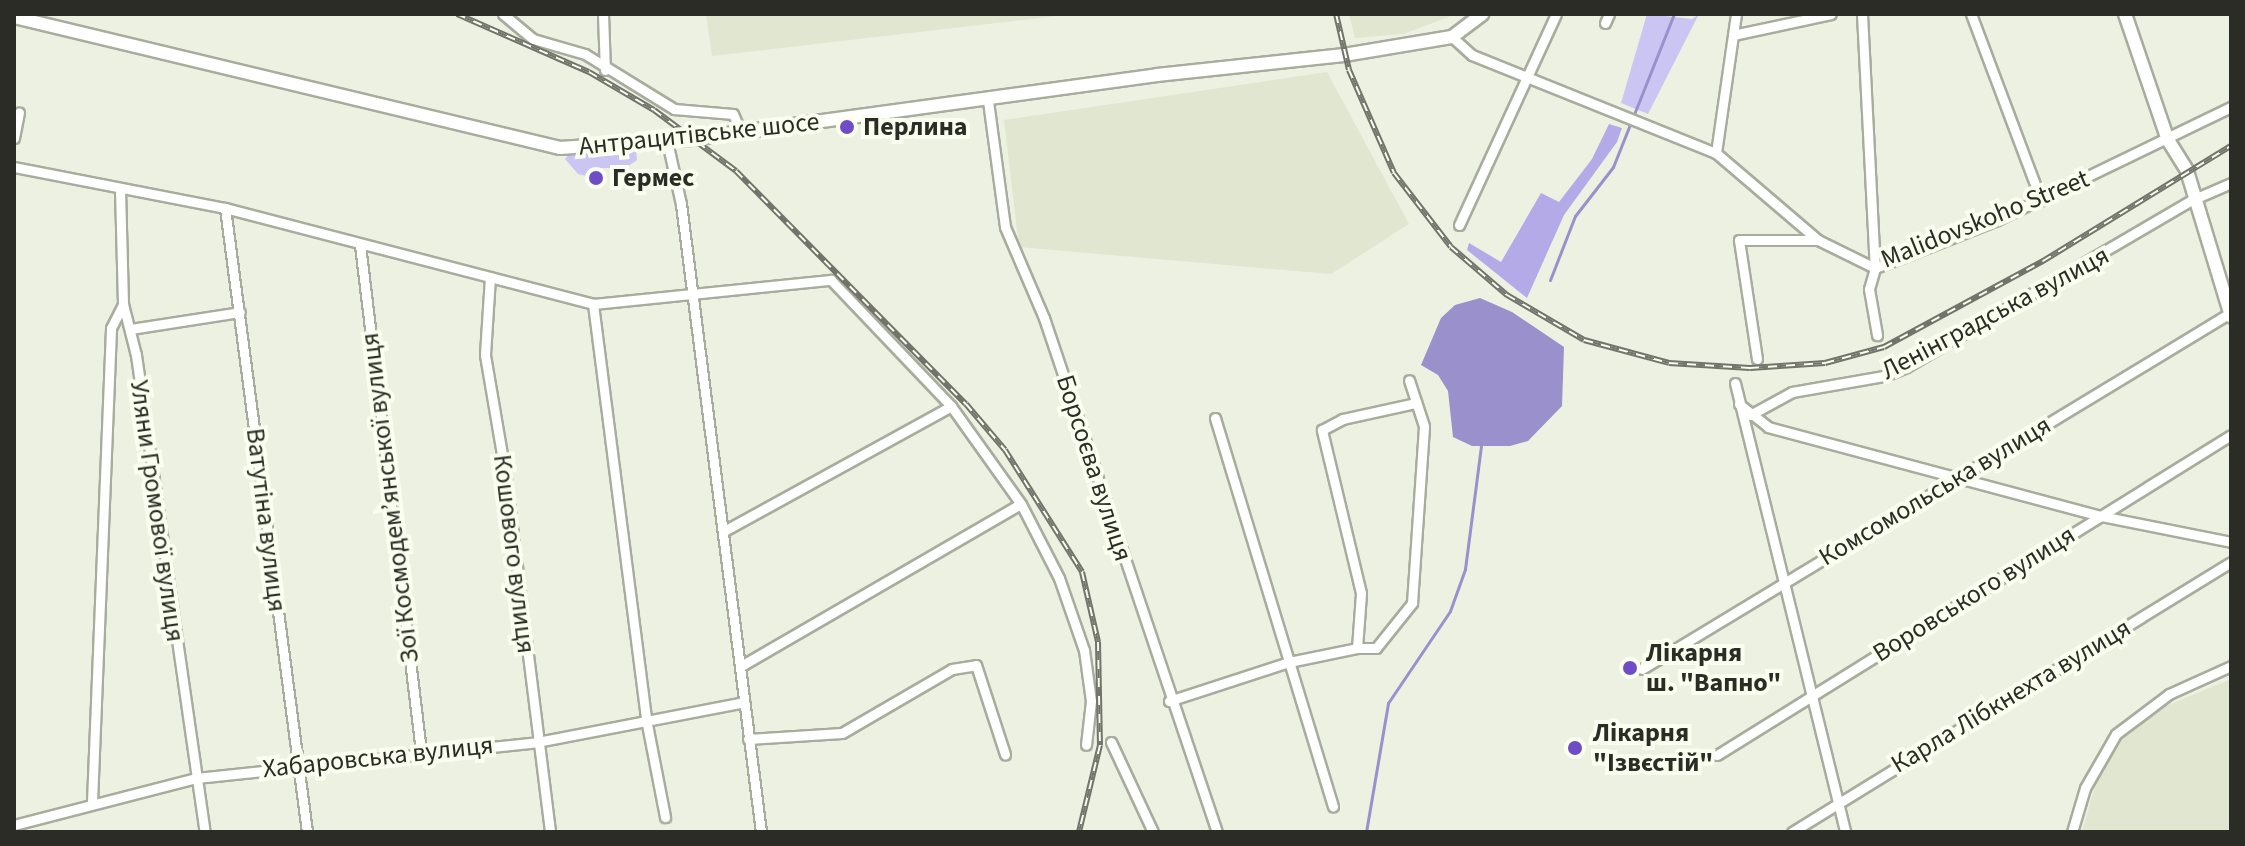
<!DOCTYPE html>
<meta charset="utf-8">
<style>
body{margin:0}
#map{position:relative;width:2245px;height:846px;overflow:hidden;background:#edf1e1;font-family:"Source Sans 3",sans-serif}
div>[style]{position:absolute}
.built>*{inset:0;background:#e0e6cf}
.green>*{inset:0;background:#cbc5f4}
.forest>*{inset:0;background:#b3aae7}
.water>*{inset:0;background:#9a90cc}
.stream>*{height:3px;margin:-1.5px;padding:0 1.5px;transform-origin:1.5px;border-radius:1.5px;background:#9a90cc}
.roads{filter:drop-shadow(2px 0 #a8ac9d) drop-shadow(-2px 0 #a8ac9d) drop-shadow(0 2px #a8ac9d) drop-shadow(0 -2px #a8ac9d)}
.minor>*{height:9px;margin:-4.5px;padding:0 4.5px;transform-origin:4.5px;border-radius:4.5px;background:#fff}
.major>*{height:12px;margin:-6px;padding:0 6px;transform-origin:6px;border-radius:6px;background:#fff}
.rail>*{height:6px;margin-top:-3px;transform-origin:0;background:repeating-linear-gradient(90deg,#fafeee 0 9px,#72746b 0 18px);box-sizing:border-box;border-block:2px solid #72746b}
.dots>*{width:22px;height:22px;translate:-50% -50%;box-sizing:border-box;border:4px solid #fafeee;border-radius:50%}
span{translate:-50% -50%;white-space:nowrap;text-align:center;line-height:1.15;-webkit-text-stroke:8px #fafeee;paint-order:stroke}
.poi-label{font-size:26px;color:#2b2c26;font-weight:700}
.left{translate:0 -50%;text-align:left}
.street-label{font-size:26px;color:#2b2c26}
.frame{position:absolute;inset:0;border:16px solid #2b2c26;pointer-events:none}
</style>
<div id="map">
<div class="built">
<i style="clip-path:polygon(706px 14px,1074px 14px,712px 56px)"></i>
<i style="clip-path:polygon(1349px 14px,1457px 14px,1403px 34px,1355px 38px)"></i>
<i style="clip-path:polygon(1327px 72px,1409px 224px,1331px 274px,1019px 247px,1004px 120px)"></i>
<i style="clip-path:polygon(2231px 679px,2231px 832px,2082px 832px,2096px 782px,2122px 740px,2156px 710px)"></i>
</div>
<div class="green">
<i style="clip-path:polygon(1647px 14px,1692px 19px,1699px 14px,1648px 114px,1621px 103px)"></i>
<i style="clip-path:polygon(636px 151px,637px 160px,614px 176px,613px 168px,592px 168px,590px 177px,578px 174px,565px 159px,570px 153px)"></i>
</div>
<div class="forest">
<i style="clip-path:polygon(1609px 124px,1622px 128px,1617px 142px,1564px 215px,1527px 298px,1467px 250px,1469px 243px,1501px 262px,1541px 193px,1559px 202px,1592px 159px)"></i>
</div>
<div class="water">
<i style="clip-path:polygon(1480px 298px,1512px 312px,1564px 347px,1562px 406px,1528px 441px,1510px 446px,1472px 446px,1453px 437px,1448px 391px,1438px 375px,1421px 365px,1441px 318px,1455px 305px)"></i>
</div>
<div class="stream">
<i style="left:1550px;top:280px;width:69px;rotate:-68.7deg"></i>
<i style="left:1575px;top:216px;width:62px;rotate:-52.2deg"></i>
<i style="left:1613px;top:167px;width:165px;rotate:-68.3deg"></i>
<i style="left:1366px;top:832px;width:131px;rotate:-80.3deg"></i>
<i style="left:1388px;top:703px;width:111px;rotate:-56deg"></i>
<i style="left:1450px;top:611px;width:45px;rotate:-70.3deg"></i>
<i style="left:1465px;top:569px;width:124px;rotate:-82.6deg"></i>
</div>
<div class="roads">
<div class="minor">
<i style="left:503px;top:14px;width:39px;rotate:40deg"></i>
<i style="left:533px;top:39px;width:54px;rotate:16.1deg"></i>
<i style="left:585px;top:54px;width:105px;rotate:31.7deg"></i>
<i style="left:674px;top:109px;width:59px;rotate:4.8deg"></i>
<i style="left:733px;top:114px;width:17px;rotate:66deg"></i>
<i style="left:603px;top:14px;width:56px;rotate:88deg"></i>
<i style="left:1862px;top:14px;width:254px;rotate:87.1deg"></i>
<i style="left:1875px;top:268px;width:22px;rotate:106deg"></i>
<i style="left:1869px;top:289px;width:47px;rotate:80.1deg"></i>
<i style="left:1971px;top:14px;width:199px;rotate:69.4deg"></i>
<i style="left:1605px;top:23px;width:10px;rotate:-66deg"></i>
<i style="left:1733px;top:35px;width:100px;rotate:-12.1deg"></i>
<i style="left:1452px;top:37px;width:27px;rotate:42deg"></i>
<i style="left:1472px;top:55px;width:263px;rotate:21.9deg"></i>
<i style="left:1716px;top:153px;width:134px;rotate:40.5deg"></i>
<i style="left:1818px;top:240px;width:64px;rotate:26.2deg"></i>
<i style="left:1875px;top:268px;width:131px;rotate:-21.5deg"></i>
<i style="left:1997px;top:220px;width:260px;rotate:-25.8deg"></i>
<i style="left:988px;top:101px;width:127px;rotate:82.3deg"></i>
<i style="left:1005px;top:227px;width:99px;rotate:66.8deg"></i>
<i style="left:1044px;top:318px;width:542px;rotate:71.4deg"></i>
<i style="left:14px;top:138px;width:26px;rotate:-79deg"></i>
<i style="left:667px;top:141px;width:65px;rotate:77.5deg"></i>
<i style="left:681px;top:204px;width:633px;rotate:82.74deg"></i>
<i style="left:1716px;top:153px;width:140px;rotate:-81.8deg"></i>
<i style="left:14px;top:167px;width:215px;rotate:11deg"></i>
<i style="left:225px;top:208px;width:380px;rotate:14.6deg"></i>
<i style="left:593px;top:304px;width:239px;rotate:-5.8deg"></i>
<i style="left:831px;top:280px;width:174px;rotate:46.4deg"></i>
<i style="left:951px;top:406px;width:120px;rotate:54.5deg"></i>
<i style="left:1021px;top:504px;width:83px;rotate:62.8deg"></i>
<i style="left:1059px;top:578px;width:76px;rotate:70.9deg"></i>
<i style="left:1084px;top:650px;width:51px;rotate:82.2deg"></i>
<i style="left:1091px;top:701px;width:44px;rotate:96.5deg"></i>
<i style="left:120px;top:189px;width:115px;rotate:88.5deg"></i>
<i style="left:123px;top:304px;width:53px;rotate:75.7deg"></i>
<i style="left:136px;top:355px;width:482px;rotate:81.8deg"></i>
<i style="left:225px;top:208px;width:629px;rotate:82.51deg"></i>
<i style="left:1459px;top:225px;width:232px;rotate:-65.3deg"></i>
<i style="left:360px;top:245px;width:510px;rotate:83.13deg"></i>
<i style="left:490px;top:277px;width:78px;rotate:93.7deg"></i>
<i style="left:485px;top:355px;width:125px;rotate:80.3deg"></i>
<i style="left:506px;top:478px;width:357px;rotate:82.9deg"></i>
<i style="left:593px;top:304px;width:418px;rotate:82.7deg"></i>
<i style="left:646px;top:719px;width:100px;rotate:79deg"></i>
<i style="left:130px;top:329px;width:111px;rotate:-8.8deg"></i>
<i style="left:1757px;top:359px;width:120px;rotate:-98.6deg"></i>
<i style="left:1739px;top:240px;width:79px"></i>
<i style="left:1735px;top:383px;width:462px;rotate:76.2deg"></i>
<i style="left:1739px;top:404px;width:37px;rotate:38deg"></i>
<i style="left:1768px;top:427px;width:345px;rotate:15deg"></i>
<i style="left:2101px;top:516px;width:133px;rotate:11.3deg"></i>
<i style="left:1750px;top:415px;width:48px;rotate:-28.7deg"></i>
<i style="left:1792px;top:392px;width:93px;rotate:-9.9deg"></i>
<i style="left:1884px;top:376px;width:24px;rotate:-22deg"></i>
<i style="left:1906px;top:367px;width:333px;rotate:-30.3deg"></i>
<i style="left:2194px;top:199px;width:40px;rotate:-23.4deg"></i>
<i style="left:1215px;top:418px;width:406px;rotate:73.1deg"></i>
<i style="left:724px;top:531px;width:259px;rotate:-28.8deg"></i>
<i style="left:1357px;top:648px;width:19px"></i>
<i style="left:1376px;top:648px;width:58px;rotate:-51.3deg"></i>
<i style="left:1412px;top:603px;width:177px;rotate:-86.1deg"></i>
<i style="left:1424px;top:426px;width:48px;rotate:-108.1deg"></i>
<i style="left:741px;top:666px;width:323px;rotate:-30.1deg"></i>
<i style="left:1642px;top:669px;width:687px;rotate:-31.19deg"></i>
<i style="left:1169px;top:701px;width:126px;rotate:-18deg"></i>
<i style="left:1289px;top:662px;width:69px;rotate:-11.6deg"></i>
<i style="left:1357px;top:648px;width:55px;rotate:-85.8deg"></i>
<i style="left:1361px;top:593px;width:168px;rotate:-103.5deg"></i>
<i style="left:1322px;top:430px;width:24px;rotate:-28deg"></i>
<i style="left:1343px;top:419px;width:75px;rotate:-12.4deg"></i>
<i style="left:748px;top:739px;width:94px;rotate:-3.7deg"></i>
<i style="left:842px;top:733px;width:127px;rotate:-30.2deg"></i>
<i style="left:952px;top:669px;width:24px;rotate:-9deg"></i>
<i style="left:976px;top:665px;width:94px;rotate:72deg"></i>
<i style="left:1111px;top:742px;width:99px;rotate:65deg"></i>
<i style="left:1717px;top:755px;width:605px;rotate:-31.91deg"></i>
<i style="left:92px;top:802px;width:474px;rotate:-87.7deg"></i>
<i style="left:111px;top:328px;width:27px;rotate:-63deg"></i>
<i style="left:14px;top:825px;width:188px;rotate:-14.5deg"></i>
<i style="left:196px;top:778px;width:343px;rotate:-6deg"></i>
<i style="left:537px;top:742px;width:211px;rotate:-10.9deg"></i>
<i style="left:1792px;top:832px;width:515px;rotate:-31.59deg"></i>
<i style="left:2072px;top:832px;width:46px;rotate:-73.5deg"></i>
<i style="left:2085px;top:788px;width:62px;rotate:-60.1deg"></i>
<i style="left:2116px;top:734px;width:66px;rotate:-37deg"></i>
<i style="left:2169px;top:694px;width:68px;rotate:-24.3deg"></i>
</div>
<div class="major">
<i style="left:2125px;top:14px;width:133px;rotate:71.2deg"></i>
<i style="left:2168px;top:140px;width:36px;rotate:58deg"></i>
<i style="left:2187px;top:171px;width:152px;rotate:73.1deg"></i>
<i style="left:14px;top:17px;width:561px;rotate:13.49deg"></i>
<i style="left:560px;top:148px;width:131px;rotate:-3.9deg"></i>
<i style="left:691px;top:139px;width:470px;rotate:-7.8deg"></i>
<i style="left:1157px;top:75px;width:188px;rotate:-6.1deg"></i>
<i style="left:1344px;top:55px;width:109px;rotate:-9.5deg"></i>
<i style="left:1452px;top:37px;width:38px;rotate:-37deg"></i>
</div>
</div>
<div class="rail">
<i style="left:457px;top:14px;width:144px;rotate:23.7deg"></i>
<i style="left:589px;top:72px;width:75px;rotate:30.3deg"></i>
<i style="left:654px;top:110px;width:102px;rotate:36.6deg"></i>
<i style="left:736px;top:171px;width:327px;rotate:45.4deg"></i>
<i style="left:966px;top:404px;width:60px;rotate:49.7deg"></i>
<i style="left:1005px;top:450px;width:144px;rotate:57.7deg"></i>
<i style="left:1082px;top:572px;width:72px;rotate:77.1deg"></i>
<i style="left:1098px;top:642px;width:103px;rotate:88.9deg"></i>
<i style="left:1100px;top:745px;width:89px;rotate:103.6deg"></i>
<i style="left:1336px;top:14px;width:57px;rotate:76.9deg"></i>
<i style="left:1349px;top:70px;width:112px;rotate:66.4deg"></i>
<i style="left:1394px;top:173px;width:93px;rotate:52.4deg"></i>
<i style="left:1451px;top:247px;width:74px;rotate:40.6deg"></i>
<i style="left:1507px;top:295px;width:89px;rotate:30.3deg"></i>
<i style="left:1584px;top:340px;width:88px;rotate:15.1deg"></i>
<i style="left:1669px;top:363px;width:81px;rotate:3.5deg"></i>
<i style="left:1750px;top:368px;width:75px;rotate:-3.8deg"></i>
<i style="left:1825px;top:363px;width:61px;rotate:-15.2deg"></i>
<i style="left:1884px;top:347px;width:181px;rotate:-28.4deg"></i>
<i style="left:2043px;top:261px;width:220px;rotate:-31.5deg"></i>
</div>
<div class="dots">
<i style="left:847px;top:127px;background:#6e4dc6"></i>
<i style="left:596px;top:178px;background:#6e4dc6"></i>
<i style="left:1630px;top:668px;background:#6e4dc6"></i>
<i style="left:1575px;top:748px;background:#6e4dc6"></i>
</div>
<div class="poi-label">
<span class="left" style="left:863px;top:127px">Перлина</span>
<span class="left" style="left:612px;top:178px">Гермес</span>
<span class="left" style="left:1646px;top:668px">Лікарня<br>ш. "Вапно"</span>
<span class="left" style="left:1593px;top:748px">Лікарня<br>"Ізвєстій"</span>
</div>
<div class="street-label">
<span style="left:699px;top:134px;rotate:-6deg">Антрацитівське шосе</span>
<span style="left:1985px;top:219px;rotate:-22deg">Malidovskoho Street</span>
<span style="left:1995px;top:313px;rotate:-28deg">Ленінградська вулиця</span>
<span style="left:1094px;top:468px;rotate:72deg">Борсоєва вулиця</span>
<span style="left:1935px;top:491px;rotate:-31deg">Комсомольська вулиця</span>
<span style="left:390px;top:498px;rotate:-97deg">Зої Космодем’янської вулиця</span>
<span style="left:157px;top:511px;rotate:82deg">Уляни Громової вулиця</span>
<span style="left:266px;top:520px;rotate:83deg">Ватутіна вулиця</span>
<span style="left:514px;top:554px;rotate:83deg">Кошового вулиця</span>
<span style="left:1974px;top:594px;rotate:-32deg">Воровського вулиця</span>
<span style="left:2011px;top:696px;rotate:-31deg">Карла Лібкнехта вулиця</span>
<span style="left:378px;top:757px;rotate:-6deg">Хабаровська вулиця</span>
</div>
<div class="frame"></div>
</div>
